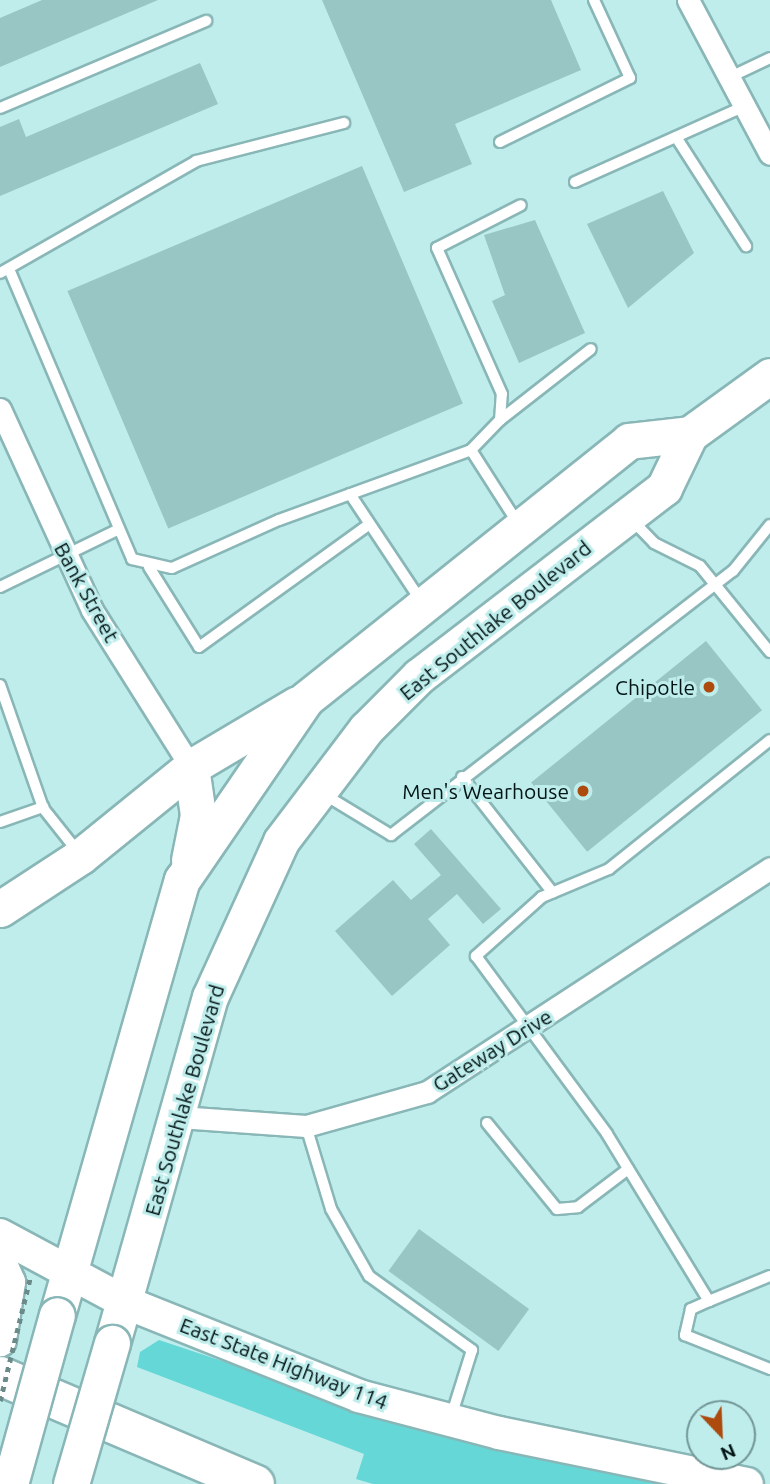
<!DOCTYPE html>
<style>
body{margin:0}
#map{position:relative;width:770px;height:1484px;overflow:hidden;background:#beedec;font-family:Ubuntu,sans-serif}
div>[style]{position:absolute}
.green>*{inset:0;background:#65d7d7}
.building>*{inset:0;background:#98c6c5;transform-origin:0 0}
.roads{filter:drop-shadow(2px 0 #89b6b6) drop-shadow(-2px 0 #89b6b6) drop-shadow(0 2px #89b6b6) drop-shadow(0 -2px #89b6b6)}
.service>*{height:10px;margin:-5px;padding:0 5px;transform-origin:5px;border-radius:5px;background:#fff}
.minor>*{height:21px;margin:-10.5px;padding:0 10.5px;transform-origin:10.5px;border-radius:10.5px;background:#fff}
.secondary>*{height:32px;margin:-16px;padding:0 16px;transform-origin:16px;border-radius:16px;background:#fff}
.primary>*{height:35px;margin:-17.5px;padding:0 17.5px;transform-origin:17.5px;border-radius:17.5px;background:#fff}
.motorway>*{height:38px;margin:-19px;padding:0 19px;transform-origin:19px;border-radius:19px;background:#fff}
.path-bridge>*{height:4.5px;margin-top:-2.25px;transform-origin:0;background:repeating-linear-gradient(90deg,#6a8b8a 0 5px,transparent 0 10px)}
.bridges{filter:drop-shadow(2px 0 #89b6b6) drop-shadow(-2px 0 #89b6b6) drop-shadow(0 2px #89b6b6) drop-shadow(0 -2px #89b6b6)}
.primary-bridge>*{height:35px;margin:-17.5px;padding:0 17.5px;transform-origin:17.5px;border-radius:17.5px;background:#fff}
.dots>*{width:19px;height:19px;translate:-50% -50%;box-sizing:border-box;border:4px solid #beedec;border-radius:50%}
span{translate:-50% -50%;white-space:nowrap;text-align:center;line-height:1.15;-webkit-text-stroke:6px #beedec;paint-order:stroke}
.street-label{font-size:21px;color:#031414}
.poi-label{font-size:21px;color:#031414}
.right{translate:-100% -50%;text-align:right}
.north{position:absolute;left:686px;top:1400px;width:70px;height:70px;box-sizing:border-box;background:#beedec;border:2px solid #739696;border-radius:50%;rotate:157deg;font-size:19px;font-weight:700;line-height:28px;text-align:center;color:#031414}
.north::after{content:'';display:block;margin:auto;width:24px;height:32px;background:#ad4a0e;clip-path:polygon(50% 0,100% 100%,50% 72%,0 100%)}
</style>
<div id="map">
<div class="green">
<i style="clip-path:polygon(159px 1340px,405px 1422px,661px 1484px,373px 1484px,356px 1479px,364px 1454px,137px 1367px,140px 1352px)"></i>
</div>
<div class="building">
<i style="clip-path:polygon(42px 0,158px 0,0 67px,0 18px)"></i>
<i style="clip-path:polygon(322px 0,551px 0,581px 70px,455px 124px,472px 164px,404px 192px)"></i>
<i style="clip-path:polygon(200px 63px,218px 104px,0 196px,0 127px,19px 119px,26px 137px)"></i>
<i style="left:362px;top:166px;width:258px;height:320px;rotate:67deg"></i>
<i style="clip-path:polygon(663px 191px,694px 253px,628px 308px,587px 224px)"></i>
<i style="clip-path:polygon(535px 220px,585px 333px,519px 363px,492px 301px,505px 295px,484px 235px)"></i>
<i style="left:706px;top:641px;width:89px;height:225px;rotate:51deg"></i>
<i style="clip-path:polygon(431px 829px,501px 909px,483px 924px,457px 894px,428px 919px,450px 945px,392px 996px,335px 931px,393px 880px,411px 900px,441px 875px,414px 844px)"></i>
<i style="left:419px;top:1229px;width:136px;height:52px;rotate:36deg"></i>
</div>
<div class="roads">
<div class="service">
<i style="left:726px;top:79px;width:49px;rotate:-25.5deg"></i>
<i style="left:0;top:108px;width:224px;rotate:-22.9deg"></i>
<i style="left:676px;top:137px;width:130px;rotate:57.3deg"></i>
<i style="left:500px;top:142px;width:145px;rotate:-26.2deg"></i>
<i style="left:630px;top:78px;width:86px;rotate:-114.8deg"></i>
<i style="left:575px;top:182px;width:184px;rotate:-24.1deg"></i>
<i style="left:9px;top:269px;width:315px;rotate:67deg"></i>
<i style="left:132px;top:559px;width:41px;rotate:12.7deg"></i>
<i style="left:172px;top:568px;width:117px;rotate:-24.2deg"></i>
<i style="left:279px;top:520px;width:204px;rotate:-20deg"></i>
<i style="left:471px;top:450px;width:85px;rotate:57.4deg"></i>
<i style="left:0;top:273px;width:226px;rotate:-29.7deg"></i>
<i style="left:196px;top:161px;width:153px;rotate:-14.4deg"></i>
<i style="left:500px;top:420px;width:115px;rotate:-38deg"></i>
<i style="left:471px;top:450px;width:42px;rotate:-46deg"></i>
<i style="left:500px;top:420px;width:26px;rotate:-86deg"></i>
<i style="left:502px;top:394px;width:160px;rotate:-114deg"></i>
<i style="left:437px;top:248px;width:94px;rotate:-27.1deg"></i>
<i style="left:350px;top:494px;width:128px;rotate:56.4deg"></i>
<i style="left:632px;top:520px;width:32px;rotate:46deg"></i>
<i style="left:654px;top:543px;width:51px;rotate:26.6deg"></i>
<i style="left:700px;top:566px;width:111px;rotate:50.9deg"></i>
<i style="left:149px;top:567px;width:94px;rotate:58deg"></i>
<i style="left:199px;top:647px;width:208px;rotate:-35.8deg"></i>
<i style="left:0;top:587px;width:132px;rotate:-26deg"></i>
<i style="left:0;top:685px;width:130px;rotate:70.7deg"></i>
<i style="left:43px;top:808px;width:56px;rotate:51.5deg"></i>
<i style="left:770px;top:740px;width:206px;rotate:141.3deg"></i>
<i style="left:609px;top:869px;width:73px;rotate:157.3deg"></i>
<i style="left:542px;top:897px;width:89px;rotate:138.2deg"></i>
<i style="left:476px;top:956px;width:221px;rotate:53.6deg"></i>
<i style="left:607px;top:1134px;width:196px;rotate:58.6deg"></i>
<i style="left:709px;top:1301px;width:66px;rotate:-22.3deg"></i>
<i style="left:462px;top:777px;width:147px;rotate:51.9deg"></i>
<i style="left:322px;top:793px;width:81px;rotate:31.3deg"></i>
<i style="left:391px;top:835px;width:432px;rotate:-37.7deg"></i>
<i style="left:733px;top:571px;width:59px;rotate:-51.2deg"></i>
<i style="left:0;top:822px;width:46px;rotate:-19.2deg"></i>
<i style="left:487px;top:1123px;width:111px;rotate:50.9deg"></i>
<i style="left:557px;top:1209px;width:21px;rotate:-5deg"></i>
<i style="left:578px;top:1207px;width:63px;rotate:-37.2deg"></i>
<i style="left:306px;top:1126px;width:87px;rotate:73.2deg"></i>
<i style="left:331px;top:1209px;width:77px;rotate:60.4deg"></i>
<i style="left:369px;top:1276px;width:127px;rotate:35.7deg"></i>
<i style="left:472px;top:1350px;width:70px;rotate:107.4deg"></i>
<i style="left:709px;top:1301px;width:20px;rotate:156deg"></i>
<i style="left:691px;top:1309px;width:27px;rotate:103deg"></i>
<i style="left:685px;top:1335px;width:92px;rotate:21.8deg"></i>
</div>
<div class="minor">
<i style="left:688px;top:0;width:174px;rotate:62deg"></i>
<i style="left:0;top:409px;width:221px;rotate:65.4deg"></i>
<i style="left:92px;top:610px;width:186px;rotate:57.8deg"></i>
<i style="left:179px;top:1117px;width:127px;rotate:4.1deg"></i>
<i style="left:306px;top:1126px;width:126px;rotate:-15.7deg"></i>
<i style="left:427px;top:1092px;width:410px;rotate:-33.1deg"></i>
</div>
<div class="secondary">
<i style="left:0;top:1235px;width:144px;rotate:28.2deg"></i>
<i style="left:127px;top:1303px;width:250px;rotate:21.8deg"></i>
<i style="left:359px;top:1396px;width:145px;rotate:14.8deg"></i>
<i style="left:499px;top:1433px;width:253px;rotate:11.6deg"></i>
<i style="left:0;top:1262px;width:22px;rotate:66deg"></i>
<i style="left:9px;top:1282px;width:59px;rotate:98.8deg"></i>
</div>
<div class="primary">
<i style="left:189px;top:860px;width:46px;rotate:-78.7deg"></i>
<i style="left:198px;top:815px;width:49px;rotate:-98.3deg"></i>
<i style="left:0;top:909px;width:97px;rotate:-33.2deg"></i>
<i style="left:81px;top:856px;width:141px;rotate:-39deg"></i>
<i style="left:191px;top:767px;width:123px;rotate:-30.7deg"></i>
<i style="left:57px;top:1315px;width:453px;rotate:-74deg"></i>
<i style="left:182px;top:880px;width:219px;rotate:-55.6deg"></i>
<i style="left:306px;top:699px;width:413px;rotate:-38.6deg"></i>
<i style="left:629px;top:441px;width:61px;rotate:-6.5deg"></i>
<i style="left:112px;top:1343px;width:360px;rotate:-74.2deg"></i>
<i style="left:210px;top:997px;width:171px;rotate:-65.5deg"></i>
<i style="left:281px;top:841px;width:141px;rotate:-52.8deg"></i>
<i style="left:366px;top:729px;width:75px;rotate:-45deg"></i>
<i style="left:419px;top:676px;width:309px;rotate:-37.5deg"></i>
<i style="left:664px;top:488px;width:60px;rotate:-64.3deg"></i>
<i style="left:690px;top:434px;width:99px;rotate:-35.9deg"></i>
</div>
<div class="motorway">
<i style="left:0;top:1376px;width:277px;rotate:23deg"></i>
</div>
</div>
<div class="path-bridge">
<i style="left:0;top:1401px;width:127px;rotate:-76.3deg"></i>
</div>
<div class="bridges">
<div class="primary-bridge">
<i style="left:10px;top:1484px;width:175px;rotate:-74.5deg"></i>
<i style="left:71px;top:1484px;width:147px;rotate:-73.8deg"></i>
</div>
</div>
<div class="dots">
<i style="left:709px;top:687px;background:#ad4a0e"></i>
<i style="left:583px;top:791px;background:#ad4a0e"></i>
</div>
<div class="street-label">
<span style="left:87px;top:592px;rotate:61deg">Bank Street</span>
<span style="left:495px;top:620px;rotate:-39deg">East Southlake Boulevard</span>
<span style="left:492px;top:1050px;rotate:-32deg">Gateway Drive</span>
<span style="left:184px;top:1100px;rotate:-74deg">East Southlake Boulevard</span>
<span style="left:284px;top:1363px;rotate:21deg">East State Highway 114</span>
</div>
<div class="poi-label">
<span class="right" style="left:695px;top:687px">Chipotle</span>
<span class="right" style="left:569px;top:791px">Men's Wearhouse</span>
</div>
<div class="north">N</div>
</div>
